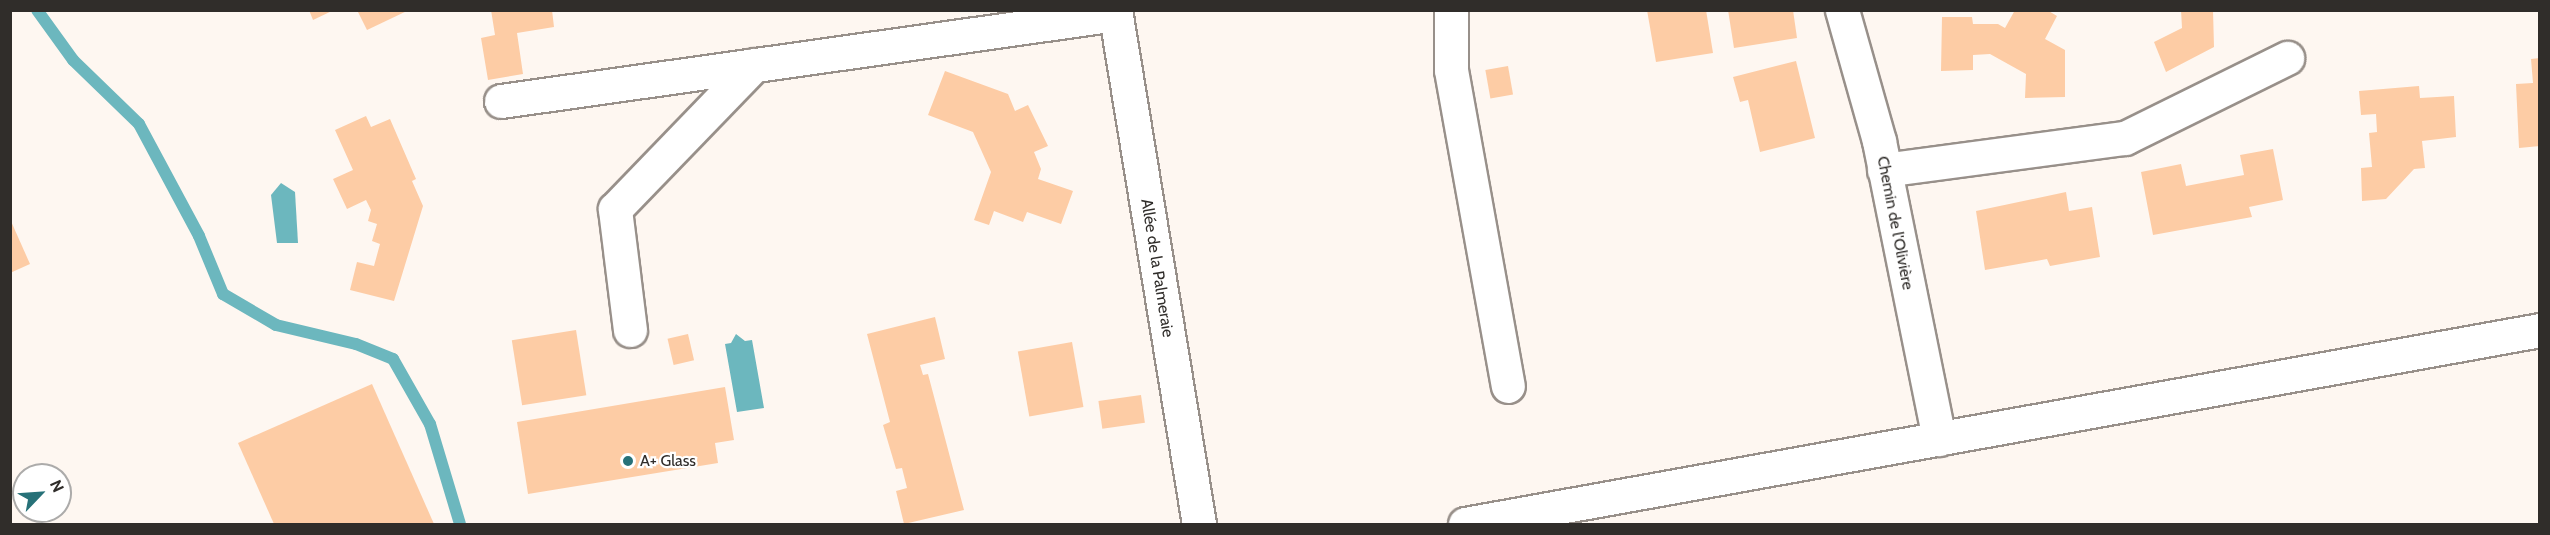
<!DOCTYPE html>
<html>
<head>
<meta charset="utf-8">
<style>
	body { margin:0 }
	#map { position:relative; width:2550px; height:535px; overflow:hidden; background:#fef7f1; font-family:Cabin,sans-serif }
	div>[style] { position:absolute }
	.water>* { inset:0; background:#6cb7be }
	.stream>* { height:12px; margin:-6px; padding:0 6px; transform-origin:6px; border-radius:6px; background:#6cb7be }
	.building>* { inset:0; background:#fdcca5; transform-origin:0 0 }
	.roads { filter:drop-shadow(2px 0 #98908a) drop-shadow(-2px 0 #98908a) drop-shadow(0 2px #98908a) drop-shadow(0 -2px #98908a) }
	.minor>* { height:33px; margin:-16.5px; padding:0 16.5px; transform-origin:16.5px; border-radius:16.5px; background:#fff }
	.major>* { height:33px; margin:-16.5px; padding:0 16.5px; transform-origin:16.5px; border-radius:16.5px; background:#fff }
	.dots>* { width:16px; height:16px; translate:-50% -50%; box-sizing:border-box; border:3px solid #fff; border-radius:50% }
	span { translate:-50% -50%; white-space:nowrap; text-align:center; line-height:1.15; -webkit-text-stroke:4.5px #fff; paint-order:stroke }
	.street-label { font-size:16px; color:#302d2a }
	.poi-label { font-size:16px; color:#302d2a }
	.left { translate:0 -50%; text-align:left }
	.frame { position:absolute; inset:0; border:12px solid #302d2a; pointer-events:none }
	.north { position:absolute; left:12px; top:463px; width:60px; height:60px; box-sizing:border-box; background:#fff; border:2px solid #acabaa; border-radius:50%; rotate:65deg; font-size:16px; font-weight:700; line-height:24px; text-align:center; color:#302d2a }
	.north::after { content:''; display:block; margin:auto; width:21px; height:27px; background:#277178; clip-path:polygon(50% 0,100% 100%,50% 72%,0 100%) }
</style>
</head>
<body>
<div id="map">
	<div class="water">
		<div style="clip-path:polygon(281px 183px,295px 192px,298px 243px,277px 243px,271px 195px)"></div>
		<div style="clip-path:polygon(736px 334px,745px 341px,752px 340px,764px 408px,737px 412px,725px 344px,731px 343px)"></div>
	</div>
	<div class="stream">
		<div style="left:37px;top:10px;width:62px;rotate:54.2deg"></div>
		<div style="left:73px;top:60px;width:92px;rotate:44.1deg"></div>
		<div style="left:139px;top:124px;width:127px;rotate:61.8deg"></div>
		<div style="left:199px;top:236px;width:63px;rotate:67.5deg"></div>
		<div style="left:223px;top:294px;width:61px;rotate:30.3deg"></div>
		<div style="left:276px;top:325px;width:82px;rotate:13.4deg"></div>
		<div style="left:356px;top:344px;width:40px;rotate:22deg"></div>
		<div style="left:393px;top:359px;width:75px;rotate:60.4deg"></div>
		<div style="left:430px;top:424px;width:104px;rotate:73.3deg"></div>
	</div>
	<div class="building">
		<div style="clip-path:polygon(309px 10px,334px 10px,313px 20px)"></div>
		<div style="clip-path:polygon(357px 10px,409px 10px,367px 30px)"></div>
		<div style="clip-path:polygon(491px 10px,552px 10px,554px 27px,517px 33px,523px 74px,488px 80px,481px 38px,495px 35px)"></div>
		<div style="clip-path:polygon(1647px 10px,1706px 10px,1713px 53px,1656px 62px)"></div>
		<div style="clip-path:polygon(1728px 10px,1793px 10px,1797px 38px,1734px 48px)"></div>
		<div style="clip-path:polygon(2015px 10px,2047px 10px,2057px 16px,2045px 39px,2065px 50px,2065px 97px,2025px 98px,2026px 74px,1990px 54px,1973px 55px,1973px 70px,1941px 71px,1942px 17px,1972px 17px,1973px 24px,1998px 24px,2005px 28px)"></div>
		<div style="clip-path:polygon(2181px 10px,2213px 10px,2214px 47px,2166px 72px,2154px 42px,2182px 28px)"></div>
		<div style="clip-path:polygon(2540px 58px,2540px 146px,2519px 148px,2516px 84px,2533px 83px,2531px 59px)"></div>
		<div style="clip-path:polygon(1796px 61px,1815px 138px,1760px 152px,1748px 100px,1740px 102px,1733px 77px)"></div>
		<div style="left:1508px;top:66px;width:29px;height:23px;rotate:80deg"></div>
		<div style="clip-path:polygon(945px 71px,1008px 94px,1015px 111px,1028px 105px,1048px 146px,1034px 152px,1041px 169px,1038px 179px,1073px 191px,1061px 224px,1027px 212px,1023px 222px,994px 211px,989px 225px,974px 220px,991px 172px,973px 132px,928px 115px)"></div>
		<div style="clip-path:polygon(2419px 86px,2420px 98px,2454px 96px,2456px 137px,2422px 141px,2425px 168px,2414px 169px,2386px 199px,2362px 201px,2361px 168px,2372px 167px,2369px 133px,2377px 132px,2376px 114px,2361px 115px,2359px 91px)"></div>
		<div style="clip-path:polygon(366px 116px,371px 127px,390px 119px,416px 179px,412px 181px,423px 206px,394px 301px,350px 290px,357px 262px,374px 266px,380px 244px,372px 241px,377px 224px,368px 221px,371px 210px,366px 200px,347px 209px,333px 179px,353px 170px,335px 130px)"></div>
		<div style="clip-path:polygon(2273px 149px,2283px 200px,2249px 207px,2252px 217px,2153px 235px,2141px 172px,2181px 164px,2186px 186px,2244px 175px,2240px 155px)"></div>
		<div style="clip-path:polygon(2066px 192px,2069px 211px,2092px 207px,2100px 257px,2050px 266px,2047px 259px,1985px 270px,1976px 211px)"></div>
		<div style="clip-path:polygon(10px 219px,30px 264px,10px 273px)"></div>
		<div style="clip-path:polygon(935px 317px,945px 359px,920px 365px,923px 375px,928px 374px,964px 510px,904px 524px,896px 491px,907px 488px,902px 468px,896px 469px,883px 425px,890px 422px,867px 334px)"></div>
		<div style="left:576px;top:330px;width:66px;height:65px;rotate:81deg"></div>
		<div style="left:688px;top:334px;width:27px;height:21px;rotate:77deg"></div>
		<div style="left:1072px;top:342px;width:66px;height:55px;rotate:80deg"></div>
		<div style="clip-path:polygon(372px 384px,434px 524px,274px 524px,238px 443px)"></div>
		<div style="clip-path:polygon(725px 387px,734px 440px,715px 443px,718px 463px,528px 494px,517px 422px)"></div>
		<div style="left:1141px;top:395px;width:28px;height:43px;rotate:82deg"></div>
	</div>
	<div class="roads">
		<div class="minor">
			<div style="left:1115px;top:10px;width:521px;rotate:80.72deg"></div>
			<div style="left:1451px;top:10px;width:60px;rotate:90deg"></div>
			<div style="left:1451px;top:70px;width:321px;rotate:79.8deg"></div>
			<div style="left:1842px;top:10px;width:136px;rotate:74.2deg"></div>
			<div style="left:1879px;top:141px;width:304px;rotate:78.6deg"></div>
			<div style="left:501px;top:101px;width:621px;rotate:-8.05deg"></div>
			<div style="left:1884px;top:170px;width:243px;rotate:-7.6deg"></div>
			<div style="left:2125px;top:138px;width:181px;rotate:-26.3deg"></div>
			<div style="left:630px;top:330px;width:122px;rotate:-97.1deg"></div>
			<div style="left:615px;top:209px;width:200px;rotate:-46deg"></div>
		</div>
		<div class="major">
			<div style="left:1465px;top:524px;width:1092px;rotate:-10.23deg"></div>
		</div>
	</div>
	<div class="dots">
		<div style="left:628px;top:461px;background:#277178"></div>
	</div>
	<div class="street-label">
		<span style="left:1895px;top:223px;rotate:79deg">Chemin de l'Olivière</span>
		<span style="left:1157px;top:268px;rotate:81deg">Allée de la Palmeraie</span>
	</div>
	<div class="poi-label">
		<span class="left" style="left:640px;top:461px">A+ Glass</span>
	</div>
	<div class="frame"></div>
	<div class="north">N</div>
</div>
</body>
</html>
